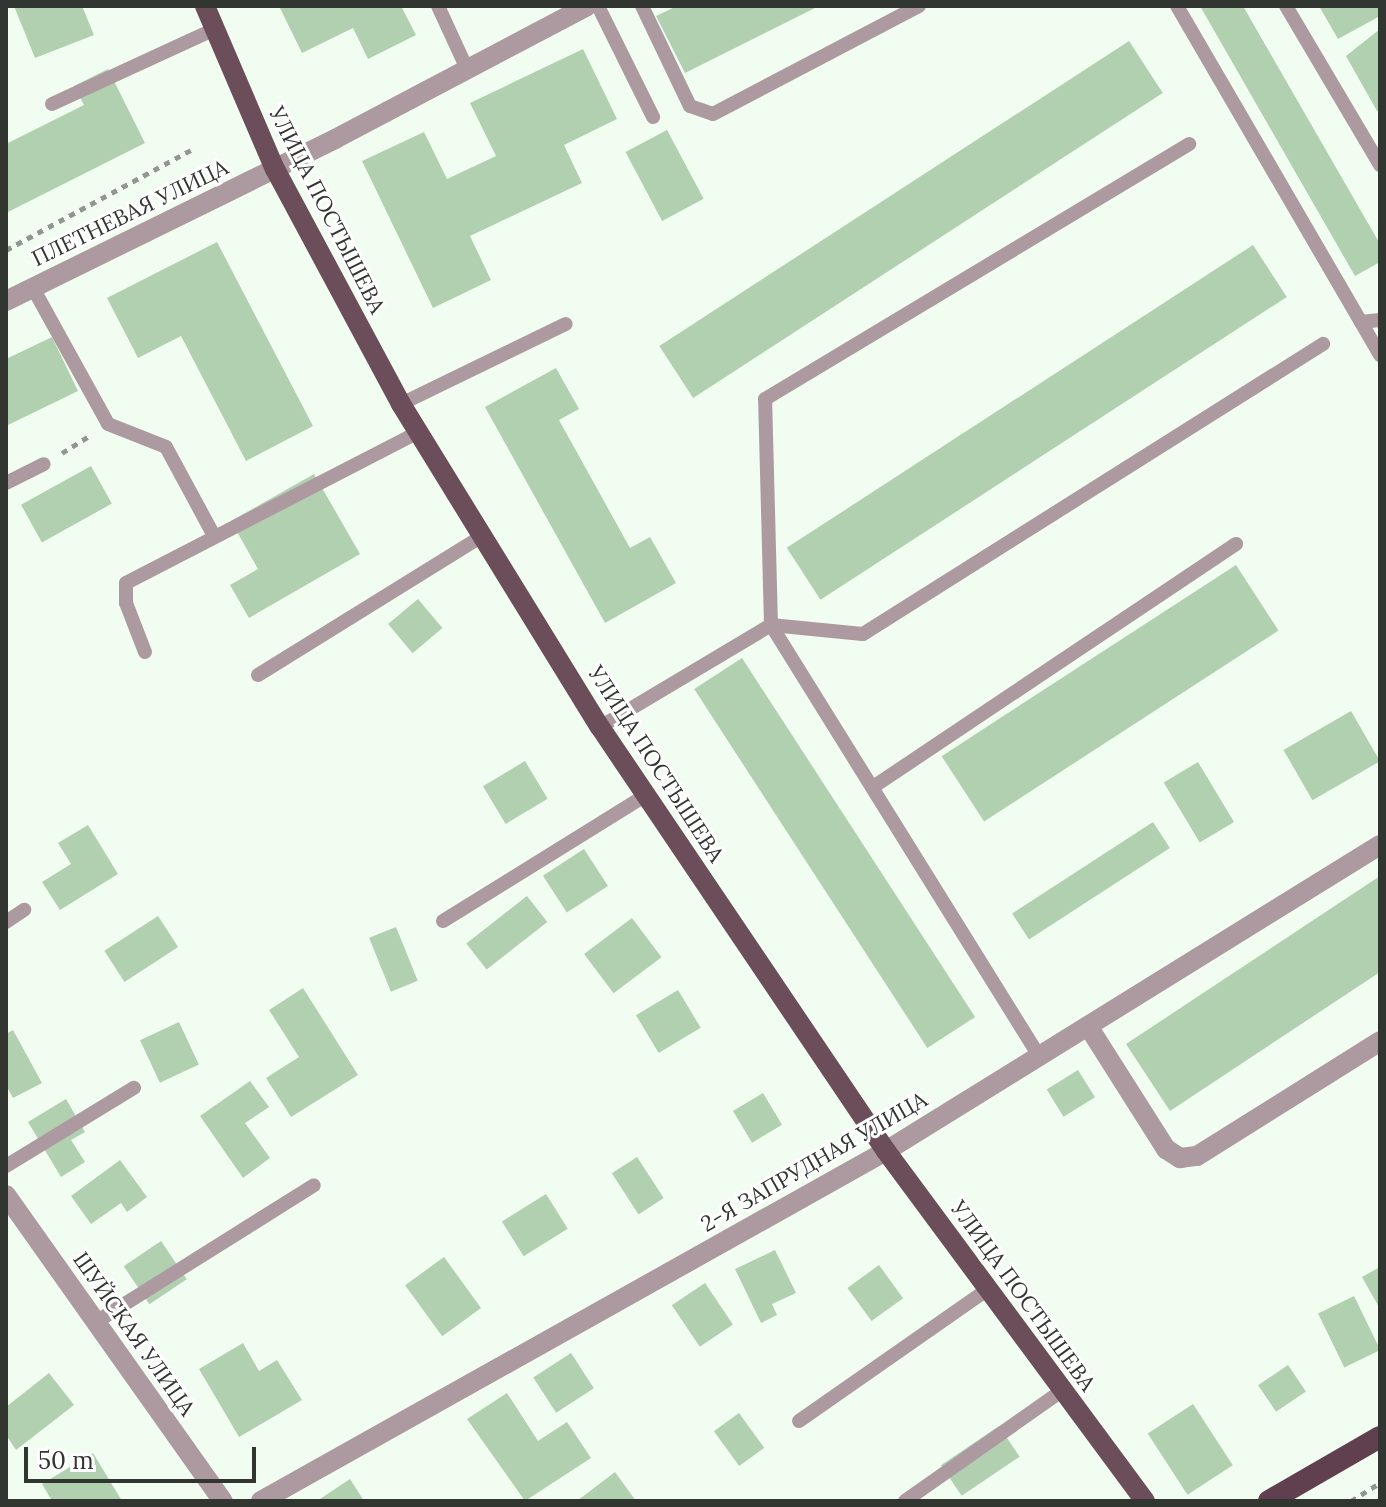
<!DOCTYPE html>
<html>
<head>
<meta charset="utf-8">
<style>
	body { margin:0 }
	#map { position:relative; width:1386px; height:1507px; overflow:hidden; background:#f2fdf1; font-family:Lora,serif }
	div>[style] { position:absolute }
	.building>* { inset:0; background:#b1d0b0; transform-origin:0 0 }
	.path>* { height:5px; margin-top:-2.5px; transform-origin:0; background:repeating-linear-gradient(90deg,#90978f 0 6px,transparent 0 12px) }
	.service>* { height:14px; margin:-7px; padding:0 7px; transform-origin:7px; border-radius:7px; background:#ad9aa1 }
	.minor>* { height:20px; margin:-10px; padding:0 10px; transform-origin:10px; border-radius:10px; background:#ad9aa1 }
	.primary>* { height:20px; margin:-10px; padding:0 10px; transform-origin:10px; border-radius:10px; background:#6c4d5a }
	.trunk>* { height:22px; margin:-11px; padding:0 11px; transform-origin:11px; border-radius:11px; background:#60404e }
	span { translate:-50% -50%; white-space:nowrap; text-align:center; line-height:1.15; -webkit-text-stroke:6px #fff; paint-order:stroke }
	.street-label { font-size:22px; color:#323631 }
	.frame { position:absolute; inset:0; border:8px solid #323631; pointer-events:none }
	.scale { position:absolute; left:24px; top:1447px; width:232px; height:36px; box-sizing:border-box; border:4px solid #323631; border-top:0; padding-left:10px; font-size:24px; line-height:28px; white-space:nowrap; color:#323631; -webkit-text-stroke:6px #fff; paint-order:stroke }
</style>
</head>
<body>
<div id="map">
	<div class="building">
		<div style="clip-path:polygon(14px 6px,82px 6px,94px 35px,35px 58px)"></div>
		<div style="clip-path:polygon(279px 6px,401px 6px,416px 35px,368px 59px,353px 28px,302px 53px)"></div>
		<div style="clip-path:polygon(677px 6px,819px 6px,685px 73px,656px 16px)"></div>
		<div style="clip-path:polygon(1200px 6px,1243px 6px,1380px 244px,1380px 262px,1355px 276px)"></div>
		<div style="clip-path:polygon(1319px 6px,1379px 6px,1380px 16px,1338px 39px)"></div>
		<div style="clip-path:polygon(1380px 29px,1380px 109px,1377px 111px,1346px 56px)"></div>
		<div style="left:1129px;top:41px;width:62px;height:560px;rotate:57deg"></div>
		<div style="clip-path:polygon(583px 49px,617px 119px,564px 145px,582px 183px,470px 236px,491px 280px,433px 308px,362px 161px,424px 132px,447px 179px,496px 156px,470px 103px)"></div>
		<div style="clip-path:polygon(108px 69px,145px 143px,6px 213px,6px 144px,84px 105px,74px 86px)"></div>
		<div style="left:667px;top:130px;width:78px;height:47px;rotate:62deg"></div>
		<div style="clip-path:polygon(217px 242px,313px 426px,246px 461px,181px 336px,138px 358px,107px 298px)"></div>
		<div style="left:1253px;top:245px;width:62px;height:556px;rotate:57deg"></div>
		<div style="clip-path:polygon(52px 337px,78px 391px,6px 426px,6px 359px)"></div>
		<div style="clip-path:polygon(556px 368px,579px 409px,559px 420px,630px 548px,650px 537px,676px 583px,605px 623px,485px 407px)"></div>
		<div style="left:91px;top:466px;width:43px;height:80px;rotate:61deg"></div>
		<div style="clip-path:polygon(314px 474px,360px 554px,249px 618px,230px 585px,258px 569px,231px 521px)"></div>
		<div style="left:1236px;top:565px;width:78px;height:351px;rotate:57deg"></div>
		<div style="left:418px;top:599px;width:38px;height:39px;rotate:50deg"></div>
		<div style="left:742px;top:658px;width:428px;height:57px;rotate:57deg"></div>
		<div style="left:1351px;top:711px;width:58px;height:78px;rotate:60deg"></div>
		<div style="left:525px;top:761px;width:44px;height:49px;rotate:59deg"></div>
		<div style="left:1198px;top:762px;width:70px;height:40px;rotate:59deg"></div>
		<div style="left:1153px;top:822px;width:31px;height:168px;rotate:57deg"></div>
		<div style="clip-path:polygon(88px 825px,118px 874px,60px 910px,42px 882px,71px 864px,58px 843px)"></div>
		<div style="left:584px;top:849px;width:44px;height:49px;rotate:57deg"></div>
		<div style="clip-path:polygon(1380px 876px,1380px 972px,1170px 1111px,1126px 1044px)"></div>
		<div style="left:527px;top:896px;width:33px;height:77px;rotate:52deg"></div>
		<div style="left:158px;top:916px;width:37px;height:64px;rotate:57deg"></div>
		<div style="left:632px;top:918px;width:49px;height:60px;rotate:53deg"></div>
		<div style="left:396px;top:927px;width:58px;height:29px;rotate:68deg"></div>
		<div style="clip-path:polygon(303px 988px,358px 1075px,291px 1117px,266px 1078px,299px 1057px,269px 1010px)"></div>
		<div style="left:678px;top:990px;width:44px;height:49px;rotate:59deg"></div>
		<div style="left:179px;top:1022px;width:47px;height:43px;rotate:65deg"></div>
		<div style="clip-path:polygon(13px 1030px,42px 1083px,13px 1098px,6px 1085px,6px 1034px)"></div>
		<div style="left:1078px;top:1070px;width:32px;height:37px;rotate:58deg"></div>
		<div style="clip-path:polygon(250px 1081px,269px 1107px,245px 1123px,270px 1158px,243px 1178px,200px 1116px)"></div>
		<div style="left:763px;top:1093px;width:37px;height:35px;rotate:59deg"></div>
		<div style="clip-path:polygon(66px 1099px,85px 1132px,71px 1140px,85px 1162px,61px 1177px,28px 1122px)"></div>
		<div style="left:637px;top:1157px;width:49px;height:30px;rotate:57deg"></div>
		<div style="clip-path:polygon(120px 1160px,147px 1197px,127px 1212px,121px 1203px,91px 1224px,71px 1196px)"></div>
		<div style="left:546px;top:1194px;width:41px;height:52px;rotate:58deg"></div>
		<div style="left:161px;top:1241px;width:46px;height:45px;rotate:56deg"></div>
		<div style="clip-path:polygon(775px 1250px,796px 1293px,772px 1304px,777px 1315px,761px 1323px,735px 1269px)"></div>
		<div style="left:444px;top:1257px;width:63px;height:48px;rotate:54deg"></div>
		<div style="left:879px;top:1265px;width:41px;height:39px;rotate:54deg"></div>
		<div style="clip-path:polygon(1380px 1267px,1380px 1309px,1362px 1277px)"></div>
		<div style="left:705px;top:1283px;width:50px;height:40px;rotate:56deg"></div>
		<div style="left:1354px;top:1296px;width:60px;height:40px;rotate:64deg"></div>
		<div style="clip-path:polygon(243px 1343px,259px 1371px,277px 1360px,302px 1400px,239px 1437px,199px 1369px)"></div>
		<div style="left:571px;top:1353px;width:42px;height:45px;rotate:57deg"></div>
		<div style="left:1288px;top:1365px;width:32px;height:36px;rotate:56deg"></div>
		<div style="clip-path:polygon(49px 1373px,74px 1405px,16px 1450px,6px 1435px,6px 1407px)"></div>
		<div style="clip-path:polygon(507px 1393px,538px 1441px,567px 1422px,591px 1458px,525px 1501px,467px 1419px)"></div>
		<div style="left:1193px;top:1404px;width:73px;height:54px;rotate:57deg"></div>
		<div style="left:739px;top:1413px;width:43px;height:31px;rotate:54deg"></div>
		<div style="left:999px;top:1426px;width:37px;height:70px;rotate:56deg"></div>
		<div style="clip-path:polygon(93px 1453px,122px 1501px,52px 1501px,42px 1484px)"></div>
		<div style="clip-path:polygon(615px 1472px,636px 1501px,577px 1501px)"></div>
		<div style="clip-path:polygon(350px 1479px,364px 1501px,317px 1501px)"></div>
	</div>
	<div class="path">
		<div style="left:6px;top:250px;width:210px;rotate:-28.4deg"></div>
		<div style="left:62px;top:453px;width:34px;rotate:-32deg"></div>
		<div style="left:1351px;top:1501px;width:34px;rotate:-32deg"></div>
	</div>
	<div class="service">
		<div style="left:438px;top:6px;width:69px;rotate:65.3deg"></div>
		<div style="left:598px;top:6px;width:124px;rotate:63.6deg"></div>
		<div style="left:642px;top:6px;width:111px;rotate:64.4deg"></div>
		<div style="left:690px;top:106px;width:24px;rotate:19deg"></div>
		<div style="left:713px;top:114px;width:233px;rotate:-27.7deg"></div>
		<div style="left:1177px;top:6px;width:404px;rotate:59.8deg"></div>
		<div style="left:1286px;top:6px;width:185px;rotate:59.4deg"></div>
		<div style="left:52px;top:104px;width:179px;rotate:-24.7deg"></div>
		<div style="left:33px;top:288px;width:155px;rotate:61.1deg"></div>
		<div style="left:108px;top:424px;width:62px;rotate:21.6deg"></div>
		<div style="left:166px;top:447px;width:99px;rotate:61.6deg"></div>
		<div style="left:1361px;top:322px;width:19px;rotate:-6deg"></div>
		<div style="left:401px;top:404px;width:183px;rotate:-25.9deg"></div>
		<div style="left:6px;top:483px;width:42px;rotate:-26.6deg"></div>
		<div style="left:145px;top:652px;width:53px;rotate:-111.2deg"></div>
		<div style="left:126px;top:603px;width:20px;rotate:-90deg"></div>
		<div style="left:126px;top:583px;width:329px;rotate:-27.3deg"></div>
		<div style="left:258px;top:675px;width:264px;rotate:-31.8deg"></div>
		<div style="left:600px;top:727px;width:199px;rotate:-30.8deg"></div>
		<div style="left:771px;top:625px;width:92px;rotate:5.6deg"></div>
		<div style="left:863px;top:634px;width:544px;rotate:-32.23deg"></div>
		<div style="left:873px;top:787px;width:437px;rotate:-33.8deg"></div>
		<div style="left:443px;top:921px;width:239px;rotate:-31.8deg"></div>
		<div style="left:6px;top:922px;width:22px;rotate:-34deg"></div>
		<div style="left:1039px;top:1056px;width:508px;rotate:-121.87deg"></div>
		<div style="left:771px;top:625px;width:226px;rotate:-91.5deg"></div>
		<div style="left:765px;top:399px;width:495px;rotate:-31deg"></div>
		<div style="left:6px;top:1166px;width:150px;rotate:-31.4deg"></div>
		<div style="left:96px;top:1322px;width:257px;rotate:-32.1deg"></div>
		<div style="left:799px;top:1421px;width:231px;rotate:-34.9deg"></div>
		<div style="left:905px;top:1501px;width:193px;rotate:-35.1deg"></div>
	</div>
	<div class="minor">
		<div style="left:6px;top:301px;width:367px;rotate:-26.2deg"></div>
		<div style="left:335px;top:139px;width:285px;rotate:-27.8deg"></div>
		<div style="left:1088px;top:1026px;width:146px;rotate:57.6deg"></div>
		<div style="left:1166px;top:1149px;width:17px;rotate:33deg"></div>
		<div style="left:1180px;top:1158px;width:17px;rotate:-7deg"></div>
		<div style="left:1197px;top:1156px;width:216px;rotate:-32.1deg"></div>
		<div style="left:6px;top:1195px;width:375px;rotate:54.7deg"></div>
		<div style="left:261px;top:1501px;width:716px;rotate:-29.25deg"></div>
		<div style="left:886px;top:1151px;width:581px;rotate:-31.78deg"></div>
	</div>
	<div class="primary">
		<div style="left:205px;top:6px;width:177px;rotate:66.8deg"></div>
		<div style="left:275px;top:169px;width:267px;rotate:61.8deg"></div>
		<div style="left:401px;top:404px;width:379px;rotate:58.4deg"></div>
		<div style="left:600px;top:727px;width:511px;rotate:56deg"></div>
		<div style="left:886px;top:1151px;width:435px;rotate:53.5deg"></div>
	</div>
	<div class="trunk">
		<div style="left:1269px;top:1501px;width:128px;rotate:-30deg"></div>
	</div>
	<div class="street-label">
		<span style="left:327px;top:210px;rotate:63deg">УЛИЦА ПОСТЫШЕВА</span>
		<span style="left:130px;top:213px;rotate:-26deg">ПЛЕТНЕВАЯ УЛИЦА</span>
		<span style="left:656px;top:764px;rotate:57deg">УЛИЦА ПОСТЫШЕВА</span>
		<span style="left:814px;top:1162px;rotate:-30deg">2-Я ЗАПРУДНАЯ УЛИЦА</span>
		<span style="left:1023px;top:1296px;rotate:54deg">УЛИЦА ПОСТЫШЕВА</span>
		<span style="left:134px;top:1334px;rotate:55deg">ШУЙСКАЯ УЛИЦА</span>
	</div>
	<div class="frame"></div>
	<div class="scale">50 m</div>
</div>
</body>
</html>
